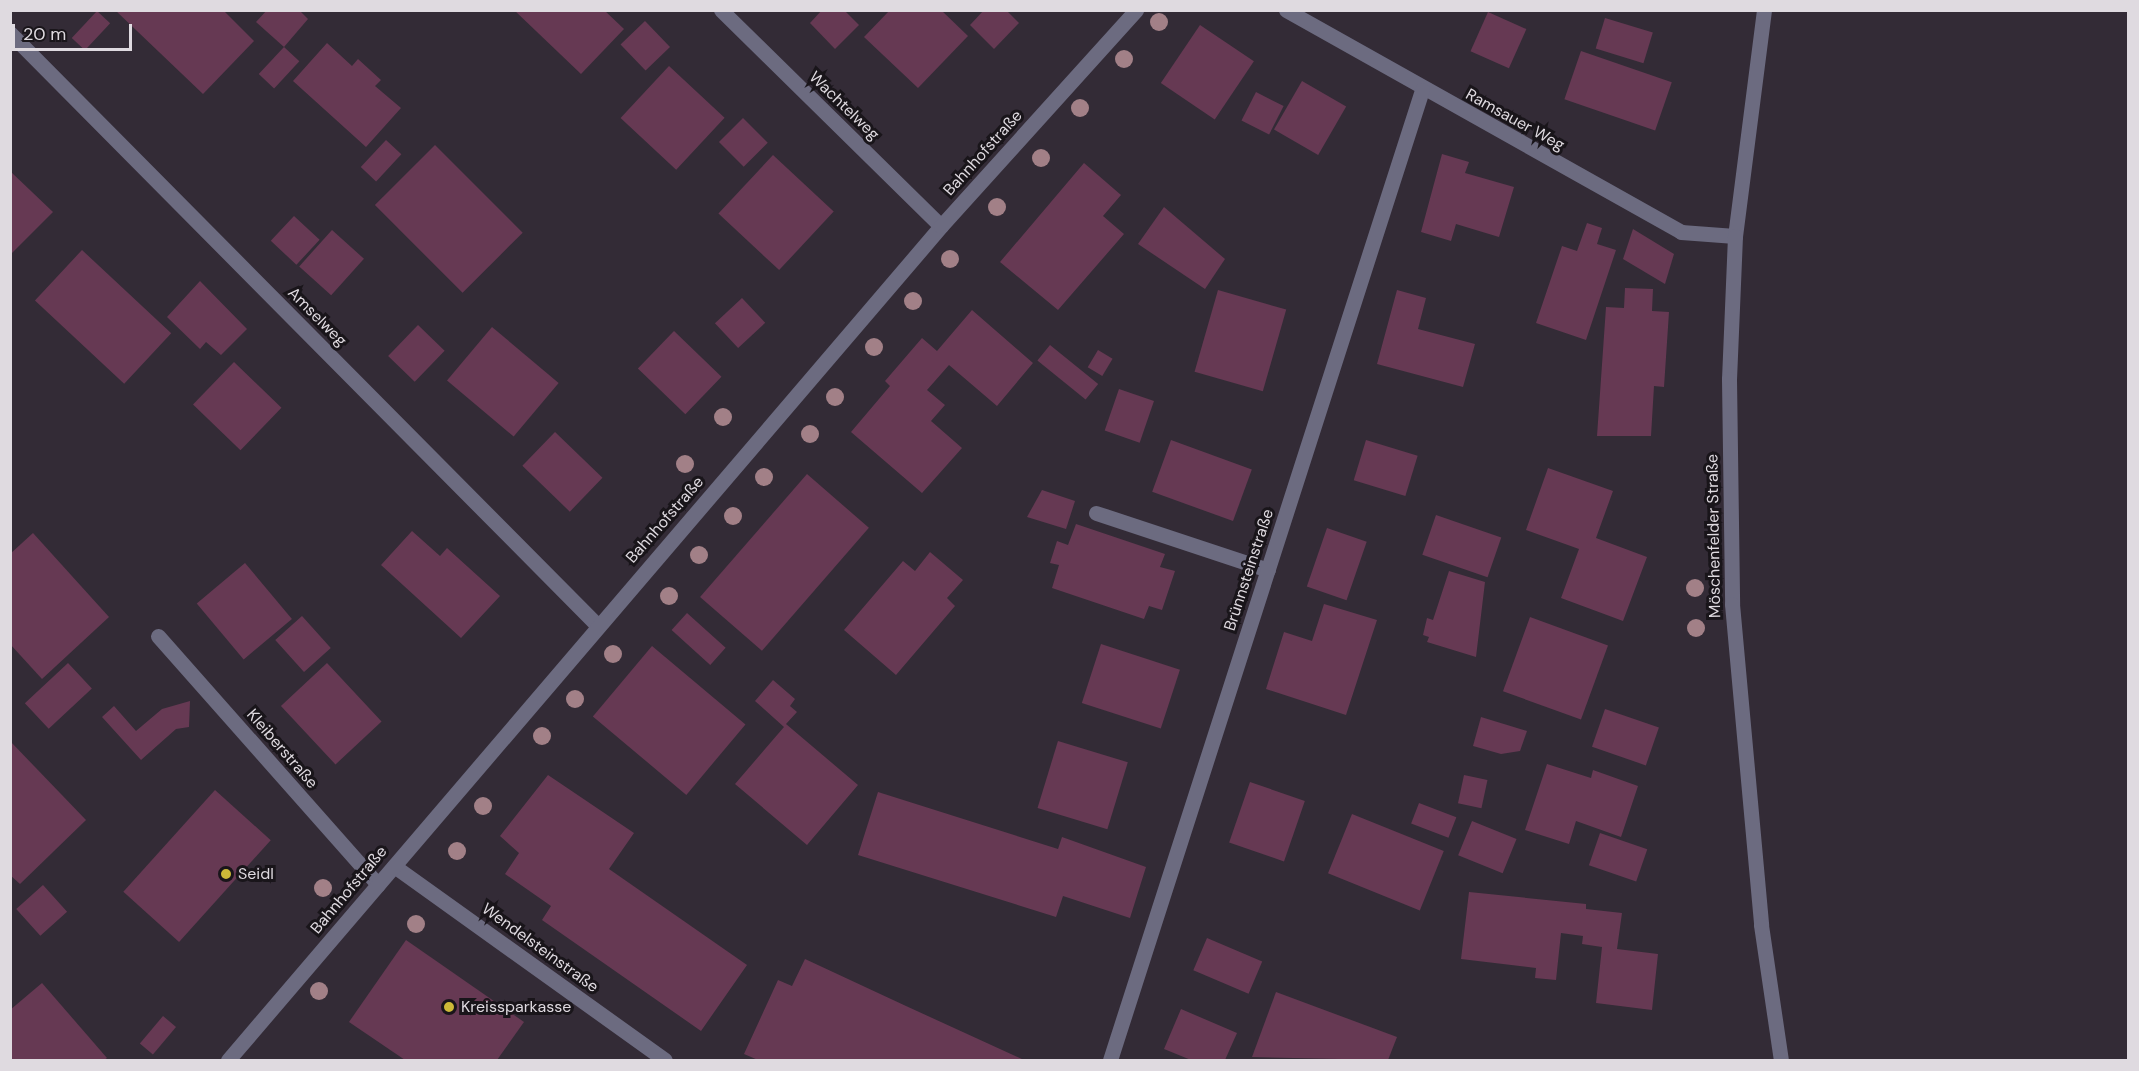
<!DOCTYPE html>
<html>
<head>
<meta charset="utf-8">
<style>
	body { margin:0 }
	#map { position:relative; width:2139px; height:1071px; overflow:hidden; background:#332b36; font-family:"DM Sans",sans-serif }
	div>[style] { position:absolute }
	.building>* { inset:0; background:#663953; transform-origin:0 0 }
	.minor>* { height:15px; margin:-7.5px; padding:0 7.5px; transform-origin:7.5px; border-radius:7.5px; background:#6c6b80 }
	.trees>* { width:18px; height:18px; margin:-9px; border-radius:50%; background:#a28087 }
	.dots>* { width:16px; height:16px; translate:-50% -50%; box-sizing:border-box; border:3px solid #19151a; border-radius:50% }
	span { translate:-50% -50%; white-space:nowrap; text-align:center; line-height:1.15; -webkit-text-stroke:6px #19151a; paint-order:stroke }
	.street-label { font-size:16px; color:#dfdae0 }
	.poi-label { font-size:16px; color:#dfdae0 }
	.left { translate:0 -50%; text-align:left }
	.frame { position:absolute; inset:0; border:12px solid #dfdae0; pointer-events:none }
	.scale { position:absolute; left:12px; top:24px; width:120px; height:27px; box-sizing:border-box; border:3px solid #dfdae0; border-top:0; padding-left:8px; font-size:18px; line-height:21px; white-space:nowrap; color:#dfdae0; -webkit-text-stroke:4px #19151a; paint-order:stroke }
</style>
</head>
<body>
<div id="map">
	<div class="building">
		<div style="clip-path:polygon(115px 10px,223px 10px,254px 41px,203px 94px)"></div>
		<div style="clip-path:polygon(267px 10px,299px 10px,308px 19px,284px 47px,256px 22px)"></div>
		<div style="clip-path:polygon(514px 10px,604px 10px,624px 29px,581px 74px)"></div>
		<div style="clip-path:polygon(822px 10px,844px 10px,859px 25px,835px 49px,810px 23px)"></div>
		<div style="clip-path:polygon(890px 10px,941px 10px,968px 36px,918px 88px,864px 37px)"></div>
		<div style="clip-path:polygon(984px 10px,1006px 10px,1019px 23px,994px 49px,970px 25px)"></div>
		<div style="left:97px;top:11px;width:18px;height:37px;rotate:43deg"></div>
		<div style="left:1488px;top:12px;width:42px;height:43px;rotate:24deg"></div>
		<div style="left:1605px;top:18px;width:50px;height:32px;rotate:17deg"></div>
		<div style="left:645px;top:21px;width:36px;height:34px;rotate:46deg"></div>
		<div style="left:1200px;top:25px;width:65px;height:70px;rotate:34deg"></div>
		<div style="clip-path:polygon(327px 43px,352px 66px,358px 59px,381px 80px,375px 86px,401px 108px,366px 147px,293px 81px)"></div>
		<div style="left:284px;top:47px;width:21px;height:37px;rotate:43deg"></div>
		<div style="left:1581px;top:51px;width:96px;height:51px;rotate:19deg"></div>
		<div style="left:669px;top:66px;width:76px;height:71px;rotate:43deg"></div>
		<div style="left:1302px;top:81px;width:51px;height:56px;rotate:30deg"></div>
		<div style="left:1256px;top:92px;width:31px;height:32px;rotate:27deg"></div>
		<div style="left:743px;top:118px;width:35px;height:34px;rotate:45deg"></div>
		<div style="left:386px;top:140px;width:21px;height:37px;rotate:43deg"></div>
		<div style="left:435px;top:145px;width:124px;height:85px;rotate:45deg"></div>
		<div style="clip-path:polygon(1442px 154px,1469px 162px,1465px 173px,1514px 187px,1499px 237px,1456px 224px,1451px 241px,1421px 232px)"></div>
		<div style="left:773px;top:155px;width:83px;height:80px;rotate:43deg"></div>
		<div style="clip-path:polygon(1084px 163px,1121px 195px,1103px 216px,1124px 234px,1058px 310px,1000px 262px)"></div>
		<div style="clip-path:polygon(10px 171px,53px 212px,10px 255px)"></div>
		<div style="clip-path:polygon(1164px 207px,1225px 259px,1205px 289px,1138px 244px)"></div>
		<div style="left:294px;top:216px;width:35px;height:34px;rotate:43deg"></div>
		<div style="clip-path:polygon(1587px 223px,1602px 228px,1597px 244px,1616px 250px,1586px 340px,1536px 323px,1562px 246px,1577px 251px)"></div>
		<div style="clip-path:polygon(1633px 229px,1674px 254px,1665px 284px,1623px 259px)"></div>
		<div style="left:332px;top:230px;width:43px;height:49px;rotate:42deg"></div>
		<div style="left:82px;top:250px;width:122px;height:69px;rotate:43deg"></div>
		<div style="clip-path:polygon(200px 281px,247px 329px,221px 355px,206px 342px,200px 349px,167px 317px)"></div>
		<div style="clip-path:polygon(1625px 288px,1653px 289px,1652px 311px,1669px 312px,1664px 387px,1654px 386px,1651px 436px,1597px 436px,1606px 307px,1624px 308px)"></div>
		<div style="left:1218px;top:290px;width:71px;height:85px;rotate:16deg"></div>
		<div style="clip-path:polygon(1397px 290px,1426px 298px,1418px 329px,1475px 344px,1463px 387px,1377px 364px)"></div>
		<div style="left:742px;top:298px;width:34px;height:37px;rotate:47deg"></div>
		<div style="clip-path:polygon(972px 310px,1033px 363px,997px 406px,949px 365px,927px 390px,945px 405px,931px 421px,962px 448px,922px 493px,851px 432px,890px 386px,885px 381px,922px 338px,937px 351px)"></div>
		<div style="left:418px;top:325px;width:37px;height:43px;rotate:44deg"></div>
		<div style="left:492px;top:327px;width:87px;height:70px;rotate:40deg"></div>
		<div style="left:674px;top:331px;width:66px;height:52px;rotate:44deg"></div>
		<div style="left:1050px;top:345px;width:62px;height:20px;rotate:39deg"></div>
		<div style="left:1098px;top:350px;width:17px;height:20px;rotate:31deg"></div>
		<div style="left:234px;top:362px;width:66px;height:59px;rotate:44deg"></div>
		<div style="left:1119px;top:389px;width:37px;height:44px;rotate:19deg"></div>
		<div style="left:555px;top:432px;width:66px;height:47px;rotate:44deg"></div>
		<div style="left:1171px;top:440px;width:86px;height:55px;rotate:20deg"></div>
		<div style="left:1366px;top:440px;width:54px;height:42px;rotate:17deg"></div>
		<div style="clip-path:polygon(1548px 468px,1613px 491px,1596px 538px,1647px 557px,1623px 621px,1561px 598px,1579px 549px,1526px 530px)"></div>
		<div style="left:807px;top:474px;width:82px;height:163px;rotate:41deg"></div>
		<div style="clip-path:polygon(1042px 490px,1075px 501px,1066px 529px,1027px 517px)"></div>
		<div style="left:1436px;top:515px;width:69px;height:42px;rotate:19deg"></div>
		<div style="clip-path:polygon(1076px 524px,1165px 554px,1160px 567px,1175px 571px,1162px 610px,1149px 606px,1144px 619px,1052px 588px,1059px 565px,1050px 563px,1057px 541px,1068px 545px)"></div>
		<div style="left:1327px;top:528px;width:42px;height:62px;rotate:19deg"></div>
		<div style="clip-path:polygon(412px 531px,440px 556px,447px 548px,500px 596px,461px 638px,381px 565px)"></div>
		<div style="clip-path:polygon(33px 533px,109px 617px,42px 679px,10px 644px,10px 554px)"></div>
		<div style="clip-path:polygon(930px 552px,963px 580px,947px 598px,955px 606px,896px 675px,844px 630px,903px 561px,915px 571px)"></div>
		<div style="left:245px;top:563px;width:73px;height:63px;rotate:50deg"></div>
		<div style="clip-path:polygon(1449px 571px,1485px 582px,1476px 657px,1427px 642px,1429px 637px,1423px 635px,1427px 618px,1433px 620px)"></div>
		<div style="clip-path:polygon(1324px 604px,1377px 620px,1346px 715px,1266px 689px,1284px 632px,1312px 641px)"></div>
		<div style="left:687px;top:613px;width:52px;height:23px;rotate:42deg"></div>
		<div style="left:302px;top:616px;width:43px;height:36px;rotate:48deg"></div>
		<div style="left:1530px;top:617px;width:83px;height:79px;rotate:20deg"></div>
		<div style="left:1101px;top:644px;width:83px;height:62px;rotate:18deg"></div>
		<div style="left:652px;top:646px;width:122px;height:92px;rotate:40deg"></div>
		<div style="left:68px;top:663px;width:35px;height:59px;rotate:47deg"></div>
		<div style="left:327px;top:663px;width:80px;height:63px;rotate:47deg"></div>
		<div style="clip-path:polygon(773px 680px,795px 699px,790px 706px,797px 712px,786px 724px,858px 785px,807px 845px,735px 784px,784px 727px,755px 701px)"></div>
		<div style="clip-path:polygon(190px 701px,189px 727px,176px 729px,141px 760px,102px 717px,114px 706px,136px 731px,162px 709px)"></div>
		<div style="left:1605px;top:709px;width:57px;height:40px;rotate:19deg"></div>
		<div style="clip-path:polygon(1481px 717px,1527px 731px,1520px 751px,1501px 754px,1473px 746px)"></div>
		<div style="clip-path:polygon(10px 741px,86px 820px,20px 884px,10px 875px)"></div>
		<div style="left:1058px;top:741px;width:73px;height:70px;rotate:17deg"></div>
		<div style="clip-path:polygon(1547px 764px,1591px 778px,1593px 770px,1638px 786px,1621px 837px,1576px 821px,1569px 844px,1525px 830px)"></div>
		<div style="clip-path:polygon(548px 775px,634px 833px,609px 869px,747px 965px,701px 1031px,542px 920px,551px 906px,505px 874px,519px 853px,500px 836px)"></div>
		<div style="left:1464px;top:775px;width:24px;height:29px;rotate:12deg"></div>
		<div style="left:1250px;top:782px;width:58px;height:64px;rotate:19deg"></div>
		<div style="left:215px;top:790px;width:75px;height:137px;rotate:42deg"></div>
		<div style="clip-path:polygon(878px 792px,1058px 849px,1062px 837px,1146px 867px,1130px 918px,1063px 896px,1056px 917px,858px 855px)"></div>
		<div style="left:1419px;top:803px;width:40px;height:22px;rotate:21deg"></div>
		<div style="left:1352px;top:814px;width:99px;height:64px;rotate:22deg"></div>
		<div style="left:1472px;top:821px;width:48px;height:37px;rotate:22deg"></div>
		<div style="left:1600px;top:833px;width:50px;height:34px;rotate:19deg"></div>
		<div style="left:43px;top:885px;width:36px;height:36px;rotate:48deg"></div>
		<div style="clip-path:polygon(1469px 892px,1586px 904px,1586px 909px,1622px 913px,1617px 949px,1658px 954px,1652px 1010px,1596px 1003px,1602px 947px,1582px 944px,1583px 936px,1561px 933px,1556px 980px,1535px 978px,1536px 968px,1461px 959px)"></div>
		<div style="left:1207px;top:938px;width:60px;height:35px;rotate:23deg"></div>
		<div style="clip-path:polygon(406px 940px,524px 1022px,497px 1060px,405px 1060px,349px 1022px)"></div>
		<div style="clip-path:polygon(805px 959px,906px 1006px,1024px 1060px,758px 1060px,744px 1054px,778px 980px,792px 986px)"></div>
		<div style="clip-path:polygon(42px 983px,107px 1058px,104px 1060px,10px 1060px,10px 1010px)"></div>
		<div style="clip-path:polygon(1276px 992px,1397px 1037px,1388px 1060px,1252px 1057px)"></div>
		<div style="clip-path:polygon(1181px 1009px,1237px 1033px,1225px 1060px,1191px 1060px,1164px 1049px)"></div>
		<div style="left:163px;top:1016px;width:17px;height:36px;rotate:40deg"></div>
	</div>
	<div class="minor">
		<div style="left:721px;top:10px;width:308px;rotate:44.5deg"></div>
		<div style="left:1286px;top:10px;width:453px;rotate:29.3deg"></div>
		<div style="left:1681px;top:232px;width:54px;rotate:4.2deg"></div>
		<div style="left:1764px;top:10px;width:228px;rotate:97.3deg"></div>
		<div style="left:1735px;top:236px;width:143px;rotate:92.4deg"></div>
		<div style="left:1729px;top:379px;width:225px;rotate:89.2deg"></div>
		<div style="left:1732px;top:604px;width:322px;rotate:84.8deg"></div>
		<div style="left:1761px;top:925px;width:136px;rotate:81.6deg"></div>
		<div style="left:10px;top:33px;width:835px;rotate:45.24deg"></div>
		<div style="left:1096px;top:513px;width:181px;rotate:18.3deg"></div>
		<div style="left:158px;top:636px;width:332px;rotate:48.5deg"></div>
		<div style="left:394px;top:866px;width:333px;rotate:35.6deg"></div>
		<div style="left:228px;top:1060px;width:1097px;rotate:-49.47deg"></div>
		<div style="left:941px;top:226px;width:291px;rotate:-47.9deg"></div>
		<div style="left:1110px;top:1060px;width:1019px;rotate:-72.17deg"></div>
	</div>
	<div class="trees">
		<div style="left:1159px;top:22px"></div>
		<div style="left:1124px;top:59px"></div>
		<div style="left:1080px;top:108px"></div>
		<div style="left:1041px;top:158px"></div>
		<div style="left:997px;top:207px"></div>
		<div style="left:950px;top:259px"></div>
		<div style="left:913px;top:301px"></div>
		<div style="left:874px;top:347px"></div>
		<div style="left:835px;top:397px"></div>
		<div style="left:723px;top:417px"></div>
		<div style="left:810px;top:434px"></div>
		<div style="left:685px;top:464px"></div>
		<div style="left:764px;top:477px"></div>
		<div style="left:733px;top:516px"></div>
		<div style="left:699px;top:555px"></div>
		<div style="left:1695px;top:588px"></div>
		<div style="left:669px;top:596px"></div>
		<div style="left:1696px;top:628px"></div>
		<div style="left:613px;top:654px"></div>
		<div style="left:575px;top:699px"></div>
		<div style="left:542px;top:736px"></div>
		<div style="left:483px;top:806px"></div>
		<div style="left:457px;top:851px"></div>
		<div style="left:323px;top:888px"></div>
		<div style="left:416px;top:924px"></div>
		<div style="left:319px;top:991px"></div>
	</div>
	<div class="dots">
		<div style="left:226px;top:874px;background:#cdb938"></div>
		<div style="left:449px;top:1007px;background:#cdb938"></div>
	</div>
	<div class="street-label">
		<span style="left:844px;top:106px;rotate:44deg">Wachtelweg</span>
		<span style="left:1515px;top:120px;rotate:29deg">Ramsauer Weg</span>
		<span style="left:983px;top:153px;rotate:-48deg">Bahnhofstraße</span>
		<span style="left:317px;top:317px;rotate:45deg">Amselweg</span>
		<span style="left:665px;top:520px;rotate:-49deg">Bahnhofstraße</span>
		<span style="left:1714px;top:536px;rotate:-91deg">Möschenfelder Straße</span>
		<span style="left:1249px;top:570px;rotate:-72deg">Brünnsteinstraße</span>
		<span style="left:282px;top:749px;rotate:49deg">Kleiberstraße</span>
		<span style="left:349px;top:890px;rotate:-50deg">Bahnhofstraße</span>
		<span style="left:540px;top:948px;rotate:36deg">Wendelsteinstraße</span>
	</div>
	<div class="poi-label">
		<span class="left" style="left:238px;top:874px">Seidl</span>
		<span class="left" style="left:461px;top:1007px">Kreissparkasse</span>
	</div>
	<div class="frame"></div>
	<div class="scale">20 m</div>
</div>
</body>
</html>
